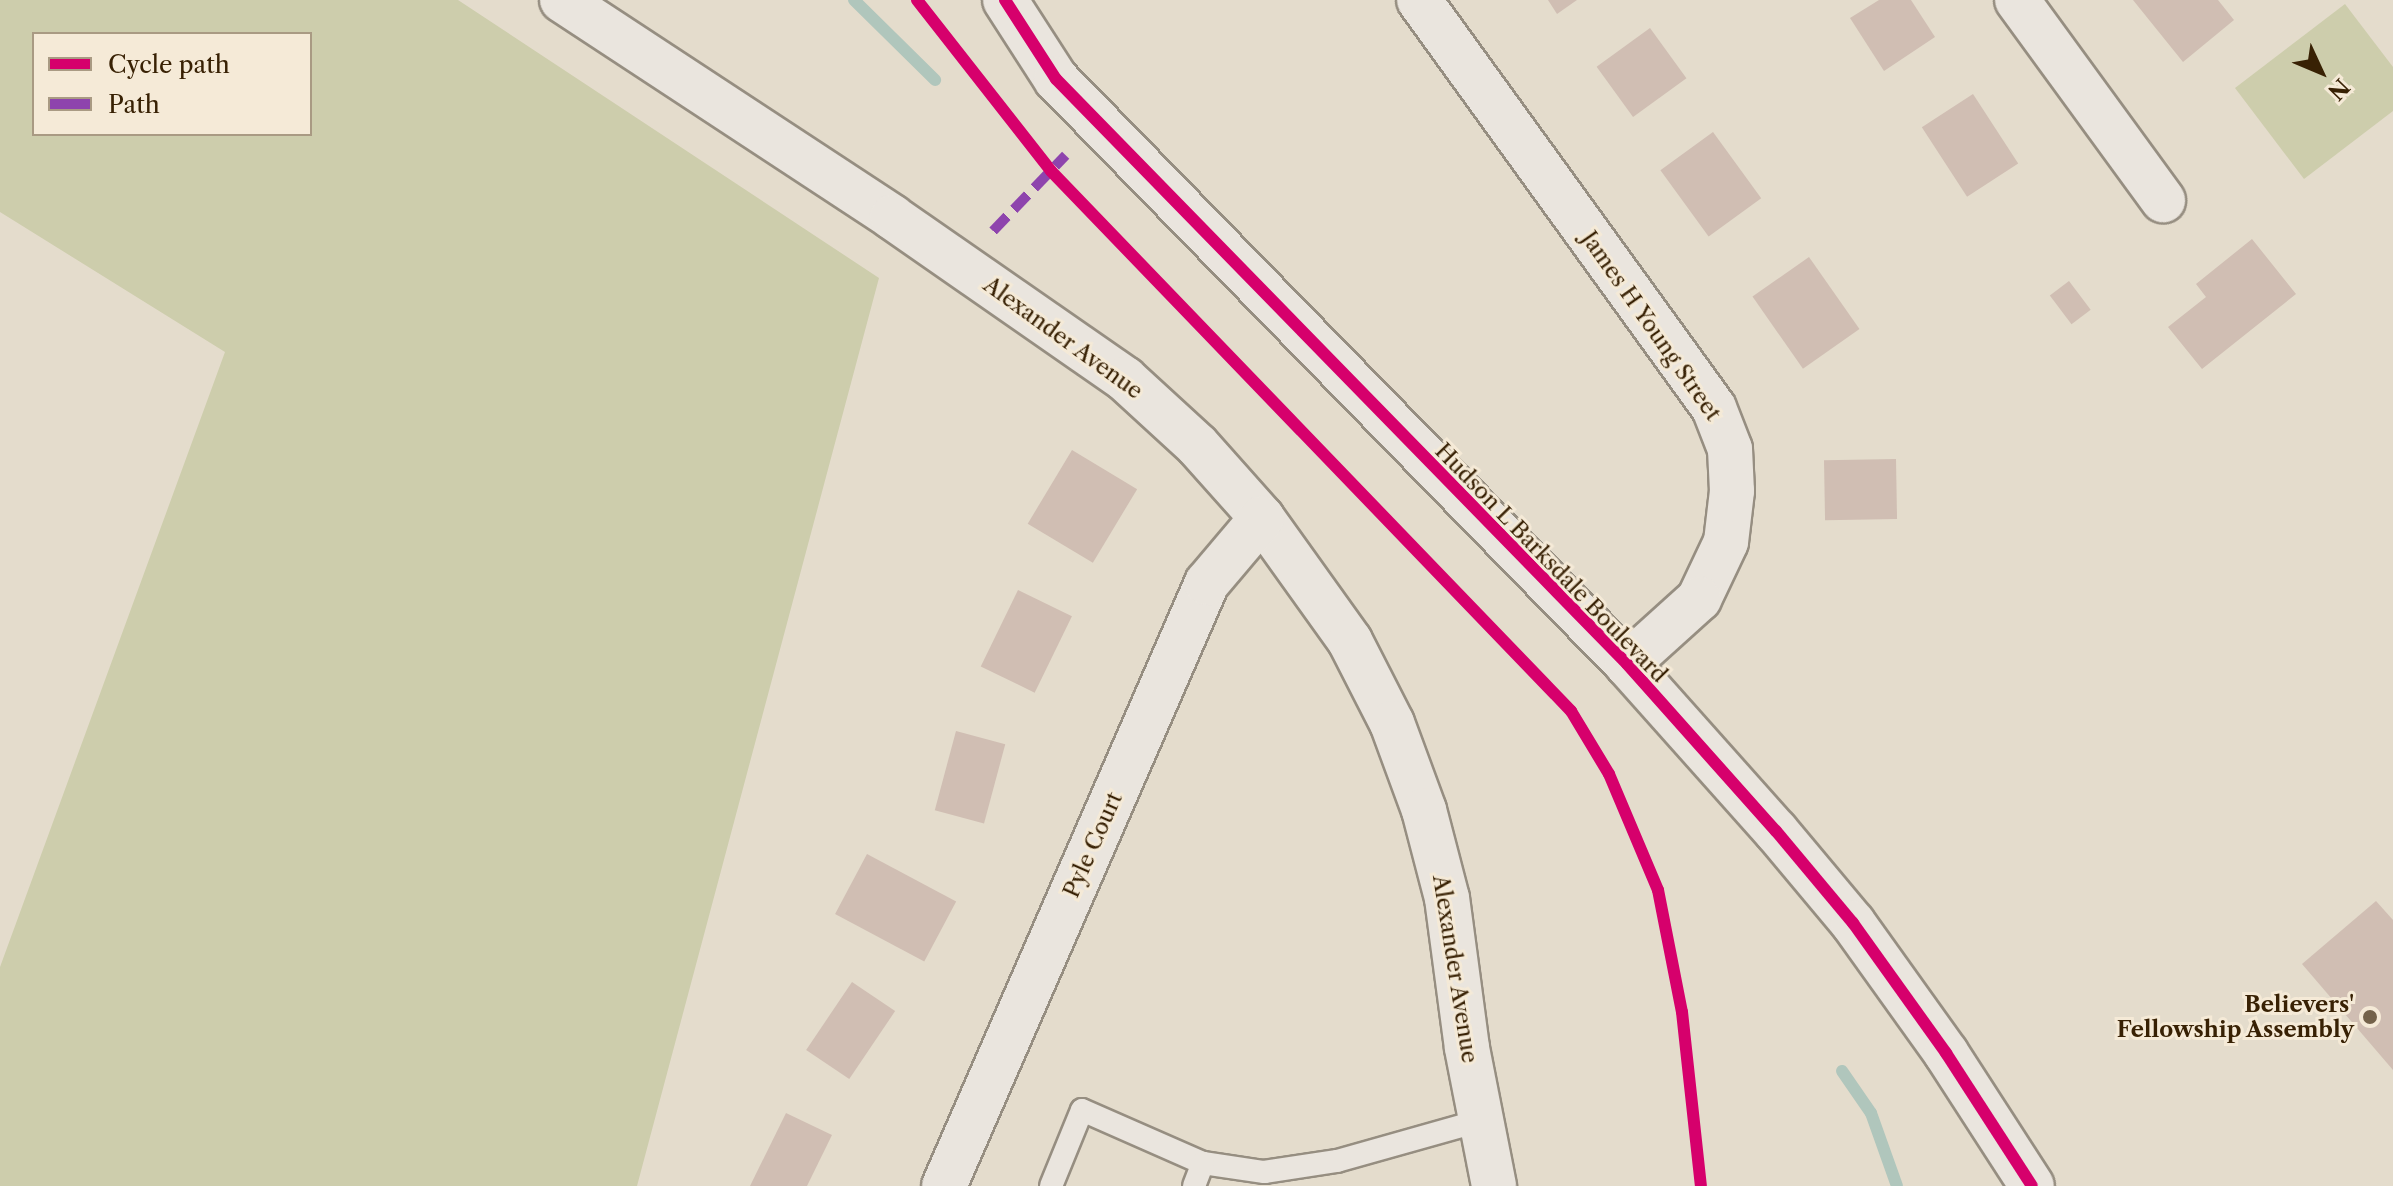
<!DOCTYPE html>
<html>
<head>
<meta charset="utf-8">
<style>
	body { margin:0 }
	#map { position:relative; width:2393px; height:1186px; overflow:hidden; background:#e4dccc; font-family:"Libre Caslon Text",serif }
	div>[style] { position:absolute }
	.green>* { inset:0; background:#cdcdac }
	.stream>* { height:12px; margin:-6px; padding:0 6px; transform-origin:6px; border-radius:6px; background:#b0c6bc }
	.building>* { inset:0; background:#d0beb3; transform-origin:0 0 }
	.roads { filter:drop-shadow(2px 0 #968e81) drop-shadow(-2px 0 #968e81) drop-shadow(0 2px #968e81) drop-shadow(0 -2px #968e81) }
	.service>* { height:22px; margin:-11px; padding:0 11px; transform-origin:11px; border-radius:11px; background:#eae5de }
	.minor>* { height:44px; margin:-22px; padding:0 22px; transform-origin:22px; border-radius:22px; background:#eae5de }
	.tertiary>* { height:44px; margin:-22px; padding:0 22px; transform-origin:22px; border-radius:22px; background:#eae5de }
	.quiet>* { height:10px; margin-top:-5px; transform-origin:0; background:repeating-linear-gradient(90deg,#8e44ad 0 20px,transparent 0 30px) }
	.cycleway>* { height:12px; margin:-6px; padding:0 6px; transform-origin:6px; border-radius:6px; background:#d6006c }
	.dots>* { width:22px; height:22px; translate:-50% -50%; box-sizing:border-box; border:4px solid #f5ead7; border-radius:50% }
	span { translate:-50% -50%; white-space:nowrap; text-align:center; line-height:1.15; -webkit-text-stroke:6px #f5ead7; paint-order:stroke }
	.street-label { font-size:22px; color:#382104 }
	.poi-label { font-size:22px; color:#382104; font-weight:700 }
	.right { translate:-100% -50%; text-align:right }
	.legend { position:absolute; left:32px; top:32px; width:280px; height:104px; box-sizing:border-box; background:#f5ead7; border:2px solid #a99a83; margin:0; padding:10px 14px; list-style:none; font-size:24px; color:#382104 }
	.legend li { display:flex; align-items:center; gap:16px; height:40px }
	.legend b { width:40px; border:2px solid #a99a83 }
	.north { position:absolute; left:2281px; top:32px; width:80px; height:80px; -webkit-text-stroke:6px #f5ead7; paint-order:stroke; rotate:134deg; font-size:22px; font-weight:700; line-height:32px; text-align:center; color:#382104 }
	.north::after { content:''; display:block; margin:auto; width:28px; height:36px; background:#382104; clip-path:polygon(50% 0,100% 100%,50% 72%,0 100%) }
</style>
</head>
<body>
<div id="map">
	<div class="green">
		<div style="clip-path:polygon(evenodd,0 0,458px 0,879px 278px,637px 1186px,0 1186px,0 967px,225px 352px,0 212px,0 0,310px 34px,310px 134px,34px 134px,34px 34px,310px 34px)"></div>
		<div style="clip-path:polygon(2345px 4px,2393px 67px,2393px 111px,2304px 179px,2235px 88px)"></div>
	</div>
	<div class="stream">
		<div style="left:854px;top:0;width:114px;rotate:44.6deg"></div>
		<div style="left:1842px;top:1071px;width:51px;rotate:55.4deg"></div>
		<div style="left:1871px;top:1113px;width:77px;rotate:70.4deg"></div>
	</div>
	<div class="building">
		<div style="clip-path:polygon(1548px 0,1577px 0,1557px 14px)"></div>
		<div style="clip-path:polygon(1879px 0,1911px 0,1935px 37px,1884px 71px,1850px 18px)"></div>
		<div style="clip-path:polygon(2133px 0,2218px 0,2234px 20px,2183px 62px)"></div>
		<div style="left:1650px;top:28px;width:62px;height:66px;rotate:54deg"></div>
		<div style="left:1973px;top:94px;width:83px;height:61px;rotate:57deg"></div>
		<div style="left:1713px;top:132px;width:82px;height:65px;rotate:54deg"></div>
		<div style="clip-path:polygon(2252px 239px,2296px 294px,2202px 369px,2168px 327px,2206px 297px,2196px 284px)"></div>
		<div style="left:1809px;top:257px;width:88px;height:69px;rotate:55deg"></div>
		<div style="left:2069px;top:281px;width:36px;height:24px;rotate:53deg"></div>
		<div style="left:1072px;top:450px;width:76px;height:86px;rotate:31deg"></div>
		<div style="left:1896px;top:459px;width:60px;height:72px;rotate:89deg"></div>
		<div style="left:1018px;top:590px;width:60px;height:85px;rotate:26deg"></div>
		<div style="left:956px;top:731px;width:51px;height:82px;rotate:15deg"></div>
		<div style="left:867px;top:854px;width:101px;height:68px;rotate:28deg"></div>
		<div style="clip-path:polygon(2376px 901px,2393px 920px,2393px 1070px,2302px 964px)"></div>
		<div style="left:852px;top:982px;width:52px;height:82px;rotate:34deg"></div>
		<div style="clip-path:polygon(786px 1113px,832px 1135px,807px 1186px,750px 1186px)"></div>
	</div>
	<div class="roads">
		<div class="service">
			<div style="left:1051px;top:1186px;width:82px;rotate:-67.8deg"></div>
			<div style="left:1082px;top:1110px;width:132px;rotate:23.7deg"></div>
			<div style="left:1203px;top:1163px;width:62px;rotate:8.4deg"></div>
			<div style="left:1264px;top:1172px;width:74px;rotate:-8.6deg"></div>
			<div style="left:1337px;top:1161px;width:148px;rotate:-15.7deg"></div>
			<div style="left:1194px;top:1186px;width:25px;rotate:-69deg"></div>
		</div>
		<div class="minor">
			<div style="left:562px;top:0;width:395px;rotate:33.3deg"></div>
			<div style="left:892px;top:217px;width:284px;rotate:34.8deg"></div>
			<div style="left:1125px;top:379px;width:98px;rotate:42.5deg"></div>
			<div style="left:1197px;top:445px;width:98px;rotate:48.3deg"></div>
			<div style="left:1262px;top:518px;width:151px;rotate:54.4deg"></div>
			<div style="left:1350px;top:641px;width:92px;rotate:62.9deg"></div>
			<div style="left:1392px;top:723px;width:93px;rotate:69.8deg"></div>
			<div style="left:1424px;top:810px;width:91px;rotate:75.4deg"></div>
			<div style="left:1447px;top:898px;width:151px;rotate:82.4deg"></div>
			<div style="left:1467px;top:1048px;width:141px;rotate:78.9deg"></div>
			<div style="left:1419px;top:0;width:503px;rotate:54.13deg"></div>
			<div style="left:1714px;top:408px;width:44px;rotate:68.7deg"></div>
			<div style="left:1730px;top:449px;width:42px;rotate:87.3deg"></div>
			<div style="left:1732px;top:491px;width:51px;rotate:96.7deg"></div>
			<div style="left:1726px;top:542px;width:63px;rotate:115.3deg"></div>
			<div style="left:1699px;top:599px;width:97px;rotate:137.9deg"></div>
			<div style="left:2017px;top:0;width:248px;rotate:53.9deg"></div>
			<div style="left:944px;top:1186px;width:658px;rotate:-66.44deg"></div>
			<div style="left:1207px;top:583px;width:85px;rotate:-49.8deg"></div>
		</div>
		<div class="tertiary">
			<div style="left:1005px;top:0;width:94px;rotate:57.2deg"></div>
			<div style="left:1056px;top:79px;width:817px;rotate:45.69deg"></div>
			<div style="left:1627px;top:664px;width:224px;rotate:48.3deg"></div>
			<div style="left:1776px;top:831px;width:120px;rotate:50.1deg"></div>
			<div style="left:1853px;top:923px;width:160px;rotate:54.4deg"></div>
			<div style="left:1946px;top:1053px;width:158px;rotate:57.1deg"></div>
		</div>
	</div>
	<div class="quiet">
		<div style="left:993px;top:231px;width:105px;rotate:-46.2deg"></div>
	</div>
	<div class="cycleway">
		<div style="left:917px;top:0;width:217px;rotate:51.9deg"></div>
		<div style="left:1051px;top:171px;width:750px;rotate:46.08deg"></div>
		<div style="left:1571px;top:711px;width:74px;rotate:58.9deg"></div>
		<div style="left:1609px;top:774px;width:126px;rotate:67.1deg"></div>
		<div style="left:1658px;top:890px;width:124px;rotate:78.9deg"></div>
		<div style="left:1682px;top:1012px;width:175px;rotate:83.8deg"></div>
		<div style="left:1005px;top:0;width:94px;rotate:57.2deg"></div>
		<div style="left:1056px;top:79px;width:817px;rotate:45.69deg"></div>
		<div style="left:1627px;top:664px;width:224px;rotate:48.3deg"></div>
		<div style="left:1776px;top:831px;width:120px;rotate:50.1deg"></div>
		<div style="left:1853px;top:923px;width:160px;rotate:54.4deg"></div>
		<div style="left:1946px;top:1053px;width:158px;rotate:57.1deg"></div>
	</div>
	<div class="dots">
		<div style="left:2370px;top:1017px;background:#74624a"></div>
	</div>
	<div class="street-label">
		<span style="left:1651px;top:326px;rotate:55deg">James H Young Street</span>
		<span style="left:1063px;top:338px;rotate:36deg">Alexander Avenue</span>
		<span style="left:1551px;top:563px;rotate:46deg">Hudson L Barksdale Boulevard</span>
		<span style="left:1093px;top:845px;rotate:-66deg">Pyle Court</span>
		<span style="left:1455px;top:969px;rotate:81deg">Alexander Avenue</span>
	</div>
	<div class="poi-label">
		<span class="right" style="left:2354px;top:1017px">Believers'<br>Fellowship Assembly</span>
	</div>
	<ul class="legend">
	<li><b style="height:10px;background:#d6006c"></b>Cycle path</li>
	<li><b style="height:10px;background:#8e44ad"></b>Path</li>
	</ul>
	<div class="north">N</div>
</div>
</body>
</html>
